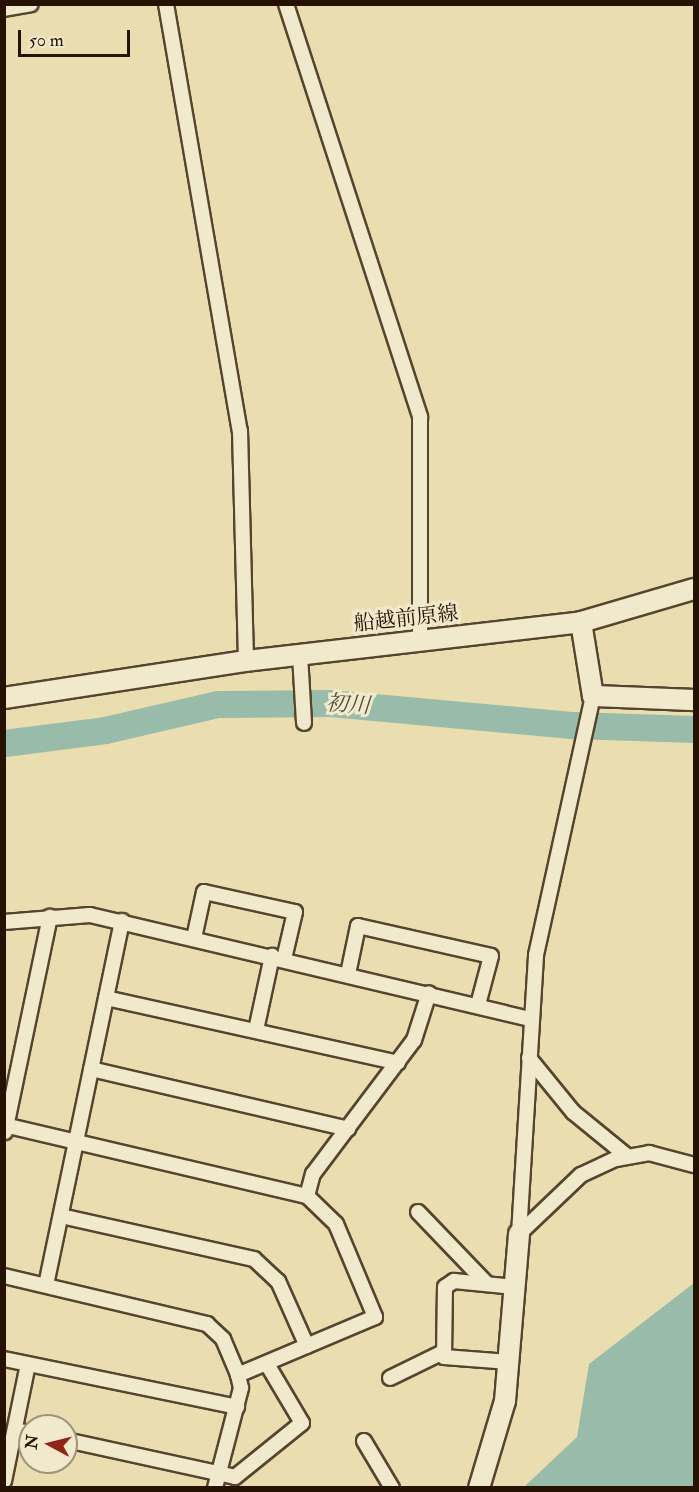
<!DOCTYPE html>
<html>
<head>
<meta charset="utf-8">
<style>
	body { margin:0 }
	#map { position:relative; width:699px; height:1492px; overflow:hidden; background:#eaddb0; font-family:"IM FELL Double Pica","Noto Serif JP",serif }
	div>[style] { position:absolute }
	.water>* { inset:0; background:#98bca9 }
	.river>* { height:27px; margin:-13.5px; padding:0 13.5px; transform-origin:13.5px; border-radius:13.5px; background:#98bca9 }
	.roads { filter:drop-shadow(2px 0 #56452e) drop-shadow(-2px 0 #56452e) drop-shadow(0 2px #56452e) drop-shadow(0 -2px #56452e) }
	.street>* { height:14px; margin:-7px; padding:0 7px; transform-origin:7px; border-radius:7px; background:#f1e9cc }
	.secondary>* { height:20px; margin:-10px; padding:0 10px; transform-origin:10px; border-radius:10px; background:#f1e9cc }
	span { translate:-50% -50%; white-space:nowrap; text-align:center; line-height:1.15; -webkit-text-stroke:6px #f1e9cc; paint-order:stroke }
	.street-label { font-size:21px; color:#251202 }
	.water-label { font-size:22px; color:#4d4e3c; font-style:italic }
	.frame { position:absolute; inset:0; border:6px solid #251202; pointer-events:none }
	.north { position:absolute; left:18px; top:1414px; width:60px; height:60px; box-sizing:border-box; background:#f1e9cc; border:2px solid #9f937b; border-radius:50%; rotate:277deg; font-size:16px; font-weight:700; line-height:24px; text-align:center; color:#251202 }
	.north::after { content:''; display:block; margin:auto; width:21px; height:27px; background:#8f2418; clip-path:polygon(50% 0,100% 100%,50% 72%,0 100%) }
	.scale { position:absolute; left:18px; top:30px; width:112px; height:27px; box-sizing:border-box; border:3px solid #251202; border-top:0; padding-left:8px; font-size:18px; line-height:21px; white-space:nowrap; color:#251202; -webkit-text-stroke:4px #f1e9cc; paint-order:stroke }
</style>
</head>
<body>
<div id="map">
	<div class="water">
		<div style="clip-path:polygon(694px 1283px,694px 1487px,524px 1487px,577px 1437px,589px 1364px)"></div>
	</div>
	<div class="river">
		<div style="left:4px;top:743px;width:102px;rotate:-7.3deg"></div>
		<div style="left:105px;top:730px;width:116px;rotate:-13deg"></div>
		<div style="left:218px;top:704px;width:112px;rotate:-0.5deg"></div>
		<div style="left:330px;top:703px;width:245px;rotate:5.2deg"></div>
		<div style="left:574px;top:725px;width:120px;rotate:1.9deg"></div>
	</div>
	<div class="roads">
		<div class="street">
			<div style="left:166px;top:4px;width:433px;rotate:80.2deg"></div>
			<div style="left:240px;top:431px;width:230px;rotate:88.5deg"></div>
			<div style="left:286px;top:4px;width:434px;rotate:72deg"></div>
			<div style="left:420px;top:417px;width:223px;rotate:90deg"></div>
			<div style="left:4px;top:9px;width:27px;rotate:-10deg"></div>
			<div style="left:300px;top:655px;width:68px;rotate:86.6deg"></div>
			<div style="left:4px;top:922px;width:86px;rotate:-4.7deg"></div>
			<div style="left:90px;top:915px;width:453px;rotate:13.3deg"></div>
			<div style="left:194px;top:938px;width:47px;rotate:-77.7deg"></div>
			<div style="left:204px;top:892px;width:93px;rotate:12.4deg"></div>
			<div style="left:295px;top:912px;width:48px;rotate:103.2deg"></div>
			<div style="left:348px;top:974px;width:49px;rotate:-78.2deg"></div>
			<div style="left:358px;top:926px;width:136px;rotate:12.7deg"></div>
			<div style="left:491px;top:956px;width:51px;rotate:104.9deg"></div>
			<div style="left:106px;top:998px;width:299px;rotate:12.5deg"></div>
			<div style="left:256px;top:1030px;width:76px;rotate:-77.8deg"></div>
			<div style="left:529px;top:1058px;width:70px;rotate:50.8deg"></div>
			<div style="left:573px;top:1112px;width:70px;rotate:39.2deg"></div>
			<div style="left:91px;top:1069px;width:264px;rotate:13.1deg"></div>
			<div style="left:4px;top:1125px;width:311px;rotate:13.2deg"></div>
			<div style="left:307px;top:1196px;width:40px;rotate:44deg"></div>
			<div style="left:336px;top:1224px;width:101px;rotate:67.2deg"></div>
			<div style="left:375px;top:1317px;width:149px;rotate:157.1deg"></div>
			<div style="left:238px;top:1375px;width:13px;rotate:77deg"></div>
			<div style="left:241px;top:1388px;width:103px;rotate:104.6deg"></div>
			<div style="left:5px;top:1132px;width:220px;rotate:-78.2deg"></div>
			<div style="left:307px;top:1196px;width:23px;rotate:-75deg"></div>
			<div style="left:313px;top:1174px;width:168px;rotate:-53deg"></div>
			<div style="left:414px;top:1040px;width:49px;rotate:-72.3deg"></div>
			<div style="left:418px;top:1212px;width:100px;rotate:46.2deg"></div>
			<div style="left:61px;top:1216px;width:198px;rotate:12.6deg"></div>
			<div style="left:254px;top:1259px;width:33px;rotate:43deg"></div>
			<div style="left:278px;top:1281px;width:71px;rotate:66deg"></div>
			<div style="left:519px;top:1234px;width:280px;rotate:-86.5deg"></div>
			<div style="left:536px;top:955px;width:265px;rotate:-77.6deg"></div>
			<div style="left:519px;top:1234px;width:86px;rotate:-43.6deg"></div>
			<div style="left:581px;top:1175px;width:38px;rotate:-25deg"></div>
			<div style="left:616px;top:1159px;width:34px;rotate:-10deg"></div>
			<div style="left:649px;top:1153px;width:47px;rotate:14.9deg"></div>
			<div style="left:4px;top:1276px;width:209px;rotate:13.3deg"></div>
			<div style="left:207px;top:1324px;width:22px;rotate:43deg"></div>
			<div style="left:223px;top:1339px;width:39px;rotate:67deg"></div>
			<div style="left:46px;top:1285px;width:372px;rotate:-78.2deg"></div>
			<div style="left:4px;top:1359px;width:238px;rotate:11.6deg"></div>
			<div style="left:509px;top:1362px;width:65px;rotate:-175.6deg"></div>
			<div style="left:444px;top:1357px;width:70px;rotate:-89.2deg"></div>
			<div style="left:445px;top:1287px;width:11px;rotate:-34deg"></div>
			<div style="left:454px;top:1281px;width:61px;rotate:5.6deg"></div>
			<div style="left:390px;top:1378px;width:57px;rotate:-26.1deg"></div>
			<div style="left:15px;top:1430px;width:15px;rotate:11deg"></div>
			<div style="left:66px;top:1440px;width:173px;rotate:12.3deg"></div>
			<div style="left:235px;top:1477px;width:86px;rotate:-38.9deg"></div>
			<div style="left:302px;top:1423px;width:69px;rotate:-120.7deg"></div>
			<div style="left:364px;top:1441px;width:55px;rotate:59.2deg"></div>
			<div style="left:4px;top:1481px;width:119px;rotate:-78.4deg"></div>
		</div>
		<div class="secondary">
			<div style="left:581px;top:622px;width:75px;rotate:80.8deg"></div>
			<div style="left:593px;top:696px;width:101px;rotate:2.3deg"></div>
			<div style="left:4px;top:698px;width:245px;rotate:-8.7deg"></div>
			<div style="left:246px;top:661px;width:337px;rotate:-6.6deg"></div>
			<div style="left:581px;top:622px;width:118px;rotate:-16.3deg"></div>
			<div style="left:479px;top:1488px;width:91px;rotate:-73.4deg"></div>
			<div style="left:505px;top:1401px;width:168px;rotate:-85.2deg"></div>
		</div>
	</div>
	<div class="street-label">
		<span style="left:406px;top:619px;rotate:-6deg">船越前原線</span>
	</div>
	<div class="water-label">
		<span style="left:348px;top:705px;rotate:4deg">初川</span>
	</div>
	<div class="frame"></div>
	<div class="north">N</div>
	<div class="scale">50 m</div>
</div>
</body>
</html>
